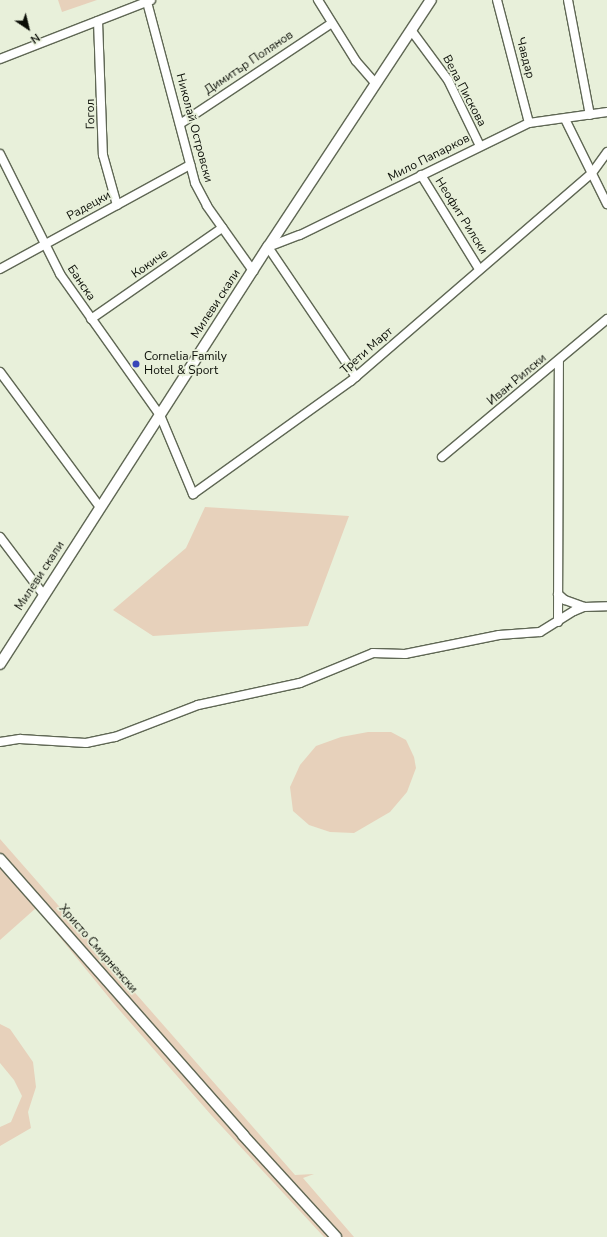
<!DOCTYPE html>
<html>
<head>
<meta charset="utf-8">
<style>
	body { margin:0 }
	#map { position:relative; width:607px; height:1237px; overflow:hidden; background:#e8f0da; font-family:"Nunito Sans",sans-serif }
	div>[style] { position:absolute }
	.green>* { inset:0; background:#e7d1bb }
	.roads { filter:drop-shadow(1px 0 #5f6754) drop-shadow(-1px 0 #5f6754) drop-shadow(0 1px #5f6754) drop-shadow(0 -1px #5f6754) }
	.minor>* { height:8px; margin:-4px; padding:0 4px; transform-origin:4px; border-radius:4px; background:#fff }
	.tertiary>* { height:10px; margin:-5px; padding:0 5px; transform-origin:5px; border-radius:5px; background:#fff }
	.dots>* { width:11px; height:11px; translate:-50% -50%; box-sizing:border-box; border:2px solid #e8f0da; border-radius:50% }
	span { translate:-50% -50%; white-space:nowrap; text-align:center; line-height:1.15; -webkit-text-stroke:3.5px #e8f0da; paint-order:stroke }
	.street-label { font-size:12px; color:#0b0e07 }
	.poi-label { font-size:12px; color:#0b0e07 }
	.left { translate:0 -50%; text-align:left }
	.north { position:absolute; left:8px; top:8px; width:40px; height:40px; -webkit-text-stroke:3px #e8f0da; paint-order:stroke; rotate:145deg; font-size:11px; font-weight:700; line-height:16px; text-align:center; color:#0b0e07 }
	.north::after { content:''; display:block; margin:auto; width:14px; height:18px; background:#0b0e07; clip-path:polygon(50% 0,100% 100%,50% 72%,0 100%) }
</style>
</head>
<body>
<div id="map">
	<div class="green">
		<div style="clip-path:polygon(58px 0,97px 0,62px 12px)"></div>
		<div style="clip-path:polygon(205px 507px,349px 516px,308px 626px,153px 636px,113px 610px,186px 548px)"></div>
		<div style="clip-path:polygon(368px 732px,391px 732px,406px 740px,414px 757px,416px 768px,407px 792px,390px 812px,354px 833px,330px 832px,309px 825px,293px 811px,290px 787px,300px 765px,316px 746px,341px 737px)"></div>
		<div style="clip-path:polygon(0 839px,295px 1175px,314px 1174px,303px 1178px,354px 1237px,324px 1237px,212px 1116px,115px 1005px,36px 908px,0 940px)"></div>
		<div style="clip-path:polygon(0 1024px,10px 1029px,33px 1062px,36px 1087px,28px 1112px,31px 1128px,0 1146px,0 1127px,11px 1122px,22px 1096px,14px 1080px,0 1063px)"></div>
	</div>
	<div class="roads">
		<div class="minor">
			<div style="left:318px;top:0;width:72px;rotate:58.1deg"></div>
			<div style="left:356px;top:61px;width:29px;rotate:49deg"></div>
			<div style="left:497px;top:0;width:127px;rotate:75.4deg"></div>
			<div style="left:568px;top:0;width:117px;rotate:79.2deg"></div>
			<div style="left:147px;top:2px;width:187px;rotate:75.1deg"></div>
			<div style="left:195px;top:183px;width:26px;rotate:62deg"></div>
			<div style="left:207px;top:206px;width:80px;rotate:54.7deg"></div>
			<div style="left:98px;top:21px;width:134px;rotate:87.9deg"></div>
			<div style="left:103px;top:155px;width:52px;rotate:74.4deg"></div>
			<div style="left:411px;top:30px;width:62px;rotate:53.5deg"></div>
			<div style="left:448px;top:80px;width:73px;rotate:64.1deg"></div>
			<div style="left:0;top:59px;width:162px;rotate:-21.3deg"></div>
			<div style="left:565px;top:119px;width:95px;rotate:63.7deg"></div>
			<div style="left:180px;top:124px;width:182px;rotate:-33.6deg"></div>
			<div style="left:0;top:154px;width:134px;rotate:63.4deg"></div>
			<div style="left:60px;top:274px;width:173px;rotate:54.7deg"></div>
			<div style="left:160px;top:415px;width:86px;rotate:67.3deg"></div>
			<div style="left:193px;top:494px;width:194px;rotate:-35.6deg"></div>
			<div style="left:351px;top:381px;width:318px;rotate:-40.8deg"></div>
			<div style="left:592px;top:173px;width:26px;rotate:-54deg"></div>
			<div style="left:421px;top:175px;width:110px;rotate:58.3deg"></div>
			<div style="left:0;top:269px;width:217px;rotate:-28.7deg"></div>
			<div style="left:91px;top:319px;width:160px;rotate:-34.8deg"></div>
			<div style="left:0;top:372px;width:168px;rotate:53.5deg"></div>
			<div style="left:356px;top:377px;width:157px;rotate:-124.1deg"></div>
			<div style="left:268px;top:247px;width:34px;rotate:-21deg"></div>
			<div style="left:300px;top:235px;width:255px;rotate:-26.1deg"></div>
			<div style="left:529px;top:123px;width:79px;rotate:-8deg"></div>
			<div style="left:442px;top:457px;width:215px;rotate:-39.9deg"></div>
			<div style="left:0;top:537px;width:71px;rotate:53deg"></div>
			<div style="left:558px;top:594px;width:9px;rotate:41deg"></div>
			<div style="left:565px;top:600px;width:20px;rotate:20deg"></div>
			<div style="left:558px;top:622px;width:261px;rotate:-89.8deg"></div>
			<div style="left:0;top:742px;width:20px;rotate:-9deg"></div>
			<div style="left:20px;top:739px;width:66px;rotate:3.5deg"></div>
			<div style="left:86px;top:743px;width:30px;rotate:-12deg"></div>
			<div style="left:115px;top:737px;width:89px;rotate:-21.1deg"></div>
			<div style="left:198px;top:705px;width:104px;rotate:-12.2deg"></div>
			<div style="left:300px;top:683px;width:79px;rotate:-22.3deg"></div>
			<div style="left:373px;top:653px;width:32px;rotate:2deg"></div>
			<div style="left:405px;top:654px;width:96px;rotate:-11.4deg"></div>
			<div style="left:499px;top:635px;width:41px;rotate:-4.2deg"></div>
			<div style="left:540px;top:632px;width:40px;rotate:-32deg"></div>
			<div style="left:574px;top:611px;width:11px;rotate:-22deg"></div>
			<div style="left:584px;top:607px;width:23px;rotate:-2deg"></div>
		</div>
		<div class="tertiary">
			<div style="left:0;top:664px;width:496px;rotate:-57.3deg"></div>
			<div style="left:268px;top:247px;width:296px;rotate:-56.6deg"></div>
			<div style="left:0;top:859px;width:368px;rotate:48.6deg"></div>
			<div style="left:243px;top:1135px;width:138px;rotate:47.6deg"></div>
		</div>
	</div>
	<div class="dots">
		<div style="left:136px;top:364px;background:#3746b9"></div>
	</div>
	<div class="street-label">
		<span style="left:525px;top:58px;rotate:75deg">Чавдар</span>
		<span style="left:249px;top:63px;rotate:-34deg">Димитър Полянов</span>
		<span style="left:464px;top:91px;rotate:62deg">Вела Пискова</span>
		<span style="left:91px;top:114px;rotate:-91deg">Гогол</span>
		<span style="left:194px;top:128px;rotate:75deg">Николай Островски</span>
		<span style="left:429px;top:158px;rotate:-27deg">Мило Папарков</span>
		<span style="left:89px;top:206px;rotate:-29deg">Радецки</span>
		<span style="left:461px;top:216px;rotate:58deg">Неофит Рилски</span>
		<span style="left:150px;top:264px;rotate:-35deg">Кокиче</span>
		<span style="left:81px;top:283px;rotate:56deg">Банска</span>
		<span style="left:216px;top:304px;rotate:-57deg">Милеви скали</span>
		<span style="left:367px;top:351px;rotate:-41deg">Трети Март</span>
		<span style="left:517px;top:380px;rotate:-40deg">Иван Рилски</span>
		<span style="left:40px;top:576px;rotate:-57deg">Милеви скали</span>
		<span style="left:98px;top:949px;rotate:49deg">Христо Смирненски</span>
	</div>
	<div class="poi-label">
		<span class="left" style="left:144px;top:364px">Cornelia Family<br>Hotel &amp; Sport</span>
	</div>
	<div class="north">N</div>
</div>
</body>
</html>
